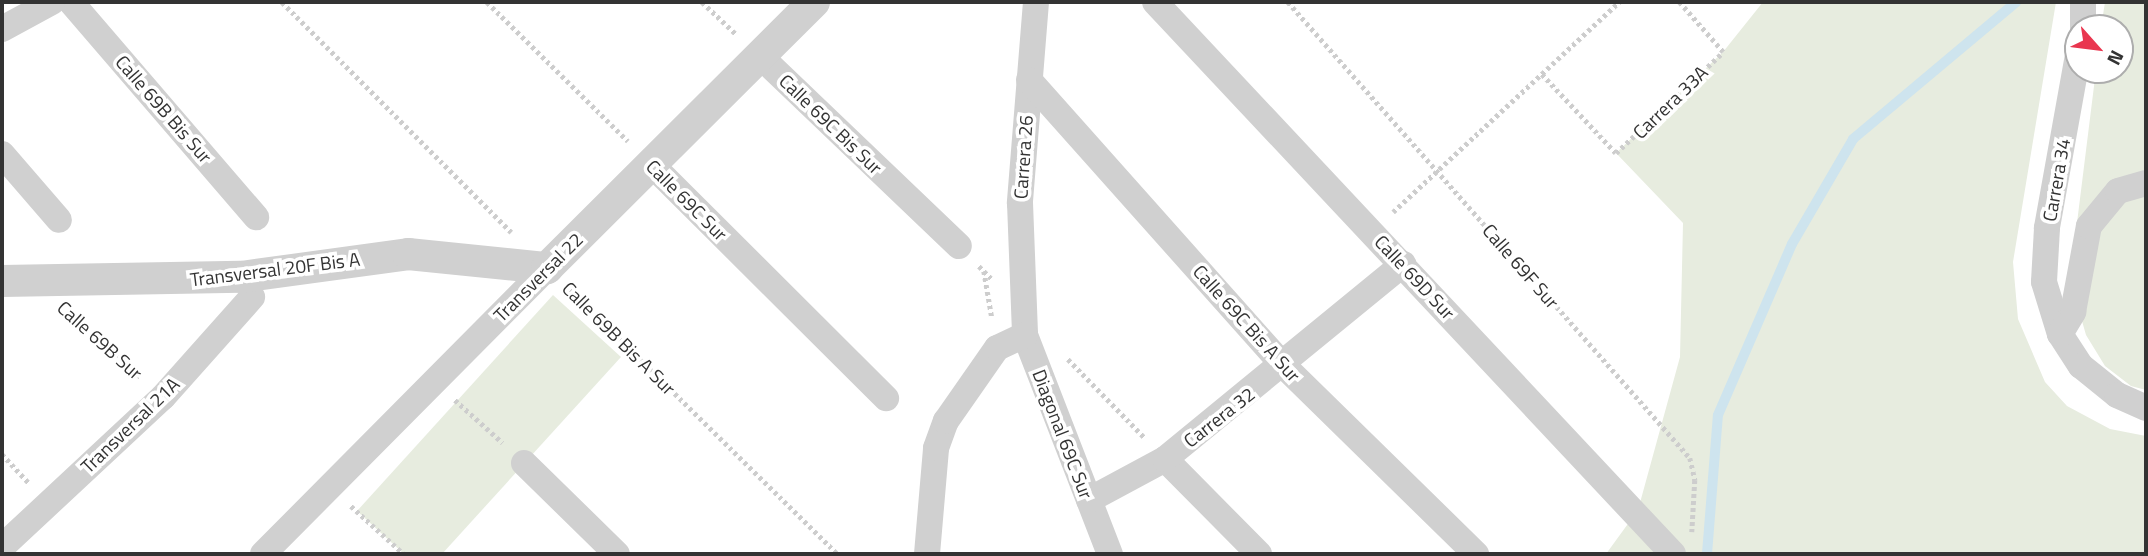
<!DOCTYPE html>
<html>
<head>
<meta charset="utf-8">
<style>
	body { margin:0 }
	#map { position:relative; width:2148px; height:556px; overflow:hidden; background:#fff; font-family:"Titillium Web",sans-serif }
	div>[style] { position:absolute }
	.green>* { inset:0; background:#e7ecdf }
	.stream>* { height:10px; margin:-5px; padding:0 5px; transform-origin:5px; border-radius:5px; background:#cee4ee }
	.path>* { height:4.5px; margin-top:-2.25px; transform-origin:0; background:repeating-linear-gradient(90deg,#cdcdcd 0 3.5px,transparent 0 7px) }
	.minor>* { height:26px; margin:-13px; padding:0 13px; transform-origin:13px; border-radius:13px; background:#d0d0d0 }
	.tertiary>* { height:32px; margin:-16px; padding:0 16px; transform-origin:16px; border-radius:16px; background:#d0d0d0 }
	span { translate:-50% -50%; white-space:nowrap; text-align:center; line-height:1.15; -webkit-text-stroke:7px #fff; paint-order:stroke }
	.street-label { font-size:19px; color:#333 }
	.frame { position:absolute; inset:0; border:4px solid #333; pointer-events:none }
	.north { position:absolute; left:2064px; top:14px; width:70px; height:70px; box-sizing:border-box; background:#fff; border:2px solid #adadad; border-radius:50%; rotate:118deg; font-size:19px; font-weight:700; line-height:28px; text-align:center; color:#333 }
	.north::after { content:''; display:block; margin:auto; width:24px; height:32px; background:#e9364f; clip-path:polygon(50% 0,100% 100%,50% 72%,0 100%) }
</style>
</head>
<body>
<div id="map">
	<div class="green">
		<div style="clip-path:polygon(1763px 2px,2056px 2px,2013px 262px,2018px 319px,2045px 382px,2067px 406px,2110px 429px,2146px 436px,2146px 554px,1606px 554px,1638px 510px,1680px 357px,1683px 223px,1616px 153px,1723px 52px)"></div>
		<div style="clip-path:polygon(2105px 2px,2146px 2px,2146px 390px,2131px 386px,2105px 366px,2086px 335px,2070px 279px,2096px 70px,2120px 70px,2120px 28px,2101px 28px)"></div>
		<div style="clip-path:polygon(553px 295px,621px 357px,442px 554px,404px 554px,357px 511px)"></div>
	</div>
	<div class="stream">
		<div style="left:1707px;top:554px;width:139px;rotate:-85.5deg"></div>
		<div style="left:1718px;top:415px;width:186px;rotate:-66.6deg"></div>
		<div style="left:1792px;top:244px;width:121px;rotate:-59.8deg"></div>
		<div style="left:1853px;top:139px;width:213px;rotate:-40deg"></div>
	</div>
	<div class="path">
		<div style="left:282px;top:2px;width:325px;rotate:45.1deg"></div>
		<div style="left:487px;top:2px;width:198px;rotate:44.6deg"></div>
		<div style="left:702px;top:2px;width:47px;rotate:43.3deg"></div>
		<div style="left:1288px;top:2px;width:608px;rotate:48.6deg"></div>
		<div style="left:1690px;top:458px;width:23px;rotate:77deg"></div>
		<div style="left:1695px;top:480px;width:52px;rotate:93.3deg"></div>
		<div style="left:1542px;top:74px;width:108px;rotate:46.9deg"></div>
		<div style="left:1616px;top:153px;width:147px;rotate:-43.3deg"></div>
		<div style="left:1723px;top:52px;width:67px;rotate:-131.3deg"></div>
		<div style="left:1393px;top:212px;width:309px;rotate:-42.9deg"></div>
		<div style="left:979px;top:266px;width:18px;rotate:45deg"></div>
		<div style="left:984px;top:271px;width:48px;rotate:80.3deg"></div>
		<div style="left:570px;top:290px;width:376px;rotate:44.6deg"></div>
		<div style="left:71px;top:313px;width:96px;rotate:42.5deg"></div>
		<div style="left:1068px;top:359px;width:110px;rotate:45.7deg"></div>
		<div style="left:455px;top:400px;width:64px;rotate:41.9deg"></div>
		<div style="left:2px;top:454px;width:40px;rotate:47deg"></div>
		<div style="left:351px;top:506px;width:72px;rotate:42.2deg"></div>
	</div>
	<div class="minor">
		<div style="left:71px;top:2px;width:284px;rotate:49.3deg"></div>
		<div style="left:1036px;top:2px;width:202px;rotate:94.6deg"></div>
		<div style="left:1020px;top:203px;width:132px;rotate:87.8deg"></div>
		<div style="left:1025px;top:335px;width:235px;rotate:68.8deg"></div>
		<div style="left:1155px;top:2px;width:757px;rotate:46.82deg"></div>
		<div style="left:2083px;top:28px;width:26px;rotate:-90deg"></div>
		<div style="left:2px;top:29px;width:57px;rotate:-28.4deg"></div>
		<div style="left:2078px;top:55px;width:176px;rotate:100.2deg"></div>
		<div style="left:2047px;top:228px;width:54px;rotate:93.2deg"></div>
		<div style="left:2044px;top:282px;width:54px;rotate:72.9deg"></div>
		<div style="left:2060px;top:334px;width:38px;rotate:57deg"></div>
		<div style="left:2081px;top:366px;width:46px;rotate:38.9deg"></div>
		<div style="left:2117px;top:395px;width:32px;rotate:24deg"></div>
		<div style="left:760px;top:56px;width:275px;rotate:43.7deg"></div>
		<div style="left:1029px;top:80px;width:383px;rotate:48.3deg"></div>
		<div style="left:1284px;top:366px;width:269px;rotate:44.4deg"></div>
		<div style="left:2px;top:154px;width:87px;rotate:49.2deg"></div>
		<div style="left:651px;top:164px;width:332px;rotate:44.9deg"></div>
		<div style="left:2060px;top:334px;width:26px;rotate:-59deg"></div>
		<div style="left:2073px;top:312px;width:87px;rotate:-79.5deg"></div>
		<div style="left:2089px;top:226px;width:45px;rotate:-50.4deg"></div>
		<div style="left:2118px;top:191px;width:29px;rotate:-16deg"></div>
		<div style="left:1165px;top:459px;width:134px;rotate:45.3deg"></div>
		<div style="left:524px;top:463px;width:130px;rotate:44.4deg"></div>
		<div style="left:1089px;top:500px;width:86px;rotate:-28.3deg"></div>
		<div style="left:1165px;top:459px;width:308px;rotate:-39.3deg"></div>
		<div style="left:2px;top:547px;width:220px;rotate:-43deg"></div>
		<div style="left:163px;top:397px;width:134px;rotate:-48.3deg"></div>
		<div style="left:263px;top:554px;width:403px;rotate:-45.2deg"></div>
		<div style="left:927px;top:554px;width:106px;rotate:-85.1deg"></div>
		<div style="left:936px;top:448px;width:29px;rotate:-70deg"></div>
		<div style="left:946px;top:421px;width:89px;rotate:-55.1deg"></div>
		<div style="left:997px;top:348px;width:31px;rotate:-25deg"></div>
	</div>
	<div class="tertiary">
		<div style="left:2px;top:281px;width:239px;rotate:-1deg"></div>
		<div style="left:241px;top:277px;width:169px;rotate:-7.8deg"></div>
		<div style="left:408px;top:254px;width:140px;rotate:5.8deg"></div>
		<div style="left:547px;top:268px;width:377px;rotate:-44.9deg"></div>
	</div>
	<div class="street-label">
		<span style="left:1670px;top:102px;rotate:-44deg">Carrera 33A</span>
		<span style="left:164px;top:109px;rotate:49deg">Calle 69B Bis Sur</span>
		<span style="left:831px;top:124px;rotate:44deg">Calle 69C Bis Sur</span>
		<span style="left:1023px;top:157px;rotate:-86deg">Carrera 26</span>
		<span style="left:2056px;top:180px;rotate:-80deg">Carrera 34</span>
		<span style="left:687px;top:200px;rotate:45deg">Calle 69C Sur</span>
		<span style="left:1521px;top:266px;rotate:49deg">Calle 69F Sur</span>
		<span style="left:275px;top:269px;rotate:-7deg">Transversal 20F Bis A</span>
		<span style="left:538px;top:277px;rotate:-45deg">Transversal 22</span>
		<span style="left:1415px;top:277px;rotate:47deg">Calle 69D Sur</span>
		<span style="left:1247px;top:323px;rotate:48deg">Calle 69C Bis A Sur</span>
		<span style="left:619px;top:338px;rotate:45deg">Calle 69B Bis A Sur</span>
		<span style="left:100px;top:340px;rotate:42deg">Calle 69B Sur</span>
		<span style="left:1219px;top:417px;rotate:-38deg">Carrera 32</span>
		<span style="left:130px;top:425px;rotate:-44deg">Transversal 21A</span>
		<span style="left:1063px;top:434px;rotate:69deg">Diagonal 69C Sur</span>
	</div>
	<div class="frame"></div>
	<div class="north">N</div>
</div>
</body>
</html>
